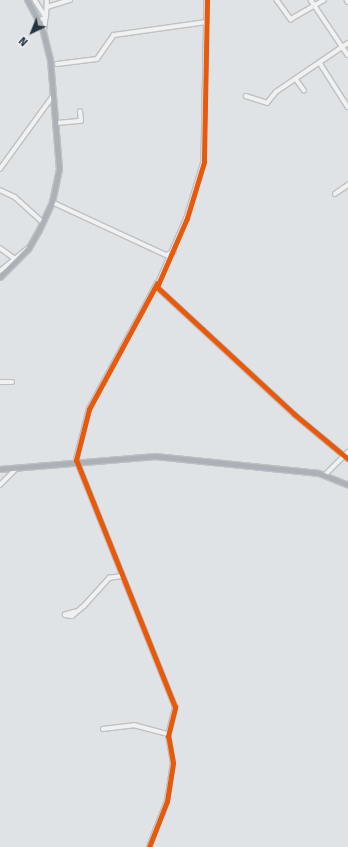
<!DOCTYPE html>
<html>
<head>
<meta charset="utf-8">
<style>
	body { margin:0 }
	#map { position:relative; width:348px; height:847px; overflow:hidden; background:#e0e3e5; font-family:"Fira Sans",sans-serif }
	div>[style] { position:absolute }
	.roads { filter:drop-shadow(1px 0 #bec1c3) drop-shadow(-1px 0 #bec1c3) drop-shadow(0 1px #bec1c3) drop-shadow(0 -1px #bec1c3) }
	.street>* { height:3.5px; margin:-1.75px; padding:0 1.75px; transform-origin:1.75px; border-radius:1.75px; background:#eff1f2 }
	.secondary>* { height:4.5px; margin:-2.25px; padding:0 2.25px; transform-origin:2.25px; border-radius:2.25px; background:#acb1b7 }
	.cycleway>* { height:5px; margin:-2.5px; padding:0 2.5px; transform-origin:2.5px; border-radius:2.5px; background:#e8590c }
	span { translate:-50% -50%; white-space:nowrap; text-align:center; line-height:1.15; -webkit-text-stroke:3px #ecf1f6; paint-order:stroke }
	.north { position:absolute; left:12px; top:12px; width:40px; height:40px; -webkit-text-stroke:3px #ecf1f6; paint-order:stroke; rotate:223deg; font-size:11px; font-weight:700; line-height:16px; text-align:center; color:#253240 }
	.north::after { content:''; display:block; margin:auto; width:14px; height:18px; background:#253240; clip-path:polygon(50% 0,100% 100%,50% 72%,0 100%) }
</style>
</head>
<body>
<div id="map">
	<div class="roads">
		<div class="street">
			<div style="left:35px;top:0;width:20px;rotate:57deg"></div>
			<div style="left:46px;top:17px;width:18px;rotate:96deg"></div>
			<div style="left:207px;top:0;width:162px;rotate:91.1deg"></div>
			<div style="left:204px;top:162px;width:59px;rotate:106.9deg"></div>
			<div style="left:187px;top:218px;width:75px;rotate:113.5deg"></div>
			<div style="left:157px;top:287px;width:187px;rotate:42.8deg"></div>
			<div style="left:294px;top:414px;width:70px;rotate:39.8deg"></div>
			<div style="left:277px;top:0;width:24px;rotate:54deg"></div>
			<div style="left:291px;top:19px;width:38px;rotate:-30deg"></div>
			<div style="left:311px;top:0;width:66px;rotate:56.1deg"></div>
			<div style="left:347px;top:0;width:2px;rotate:63deg"></div>
			<div style="left:47px;top:7px;width:24px;rotate:-17deg"></div>
			<div style="left:39px;top:21px;width:8px;rotate:-30deg"></div>
			<div style="left:46px;top:17px;width:17px;rotate:-87deg"></div>
			<div style="left:320px;top:63px;width:52px;rotate:57.5deg"></div>
			<div style="left:57px;top:64px;width:40px;rotate:-7.1deg"></div>
			<div style="left:97px;top:59px;width:29px;rotate:-55deg"></div>
			<div style="left:114px;top:35px;width:93px;rotate:-8deg"></div>
			<div style="left:296px;top:79px;width:14px;rotate:54deg"></div>
			<div style="left:246px;top:96px;width:22px;rotate:18deg"></div>
			<div style="left:267px;top:103px;width:14px;rotate:-51deg"></div>
			<div style="left:276px;top:92px;width:87px;rotate:-34.2deg"></div>
			<div style="left:57px;top:123px;width:24px;rotate:-5deg"></div>
			<div style="left:81px;top:121px;width:9px;rotate:-96deg"></div>
			<div style="left:0;top:169px;width:90px;rotate:-54deg"></div>
			<div style="left:0;top:190px;width:17px;rotate:25deg"></div>
			<div style="left:15px;top:197px;width:38px;rotate:42deg"></div>
			<div style="left:335px;top:194px;width:16px;rotate:-35deg"></div>
			<div style="left:52px;top:202px;width:126px;rotate:24.9deg"></div>
			<div style="left:166px;top:255px;width:8px;rotate:-23deg"></div>
			<div style="left:0;top:248px;width:17px;rotate:36deg"></div>
			<div style="left:0;top:271px;width:35px;rotate:-39deg"></div>
			<div style="left:0;top:382px;width:12px"></div>
			<div style="left:326px;top:474px;width:31px;rotate:-45deg"></div>
			<div style="left:0;top:485px;width:24px;rotate:-45deg"></div>
			<div style="left:76px;top:612px;width:11px;rotate:165deg"></div>
			<div style="left:65px;top:615px;width:7px;rotate:8deg"></div>
			<div style="left:72px;top:616px;width:16px;rotate:-40deg"></div>
			<div style="left:84px;top:606px;width:38px;rotate:-48deg"></div>
			<div style="left:109px;top:578px;width:12px;rotate:-9deg"></div>
			<div style="left:103px;top:729px;width:31px;rotate:-7deg"></div>
			<div style="left:134px;top:725px;width:35px;rotate:15deg"></div>
			<div style="left:149px;top:847px;width:49px;rotate:-68.6deg"></div>
			<div style="left:167px;top:801px;width:38px;rotate:-81deg"></div>
			<div style="left:173px;top:763px;width:27px;rotate:-100deg"></div>
			<div style="left:168px;top:736px;width:30px;rotate:-76deg"></div>
			<div style="left:175px;top:707px;width:266px;rotate:-111.8deg"></div>
			<div style="left:76px;top:460px;width:53px;rotate:-75.7deg"></div>
			<div style="left:89px;top:409px;width:143px;rotate:-61.6deg"></div>
		</div>
		<div class="secondary">
			<div style="left:0;top:277px;width:40px;rotate:-45deg"></div>
			<div style="left:28px;top:249px;width:22px;rotate:-60deg"></div>
			<div style="left:39px;top:230px;width:31px;rotate:-65deg"></div>
			<div style="left:52px;top:202px;width:34px;rotate:-78deg"></div>
			<div style="left:59px;top:169px;width:109px;rotate:-94.7deg"></div>
			<div style="left:50px;top:60px;width:33px;rotate:-104deg"></div>
			<div style="left:42px;top:28px;width:32px;rotate:-118deg"></div>
			<div style="left:0;top:469px;width:156px;rotate:-4.8deg"></div>
			<div style="left:155px;top:456px;width:165px;rotate:5.9deg"></div>
			<div style="left:319px;top:473px;width:31px;rotate:22deg"></div>
		</div>
	</div>
	<div class="cycleway">
		<div style="left:207px;top:0;width:162px;rotate:91.1deg"></div>
		<div style="left:204px;top:162px;width:59px;rotate:106.9deg"></div>
		<div style="left:187px;top:218px;width:75px;rotate:113.5deg"></div>
		<div style="left:157px;top:287px;width:187px;rotate:42.8deg"></div>
		<div style="left:294px;top:414px;width:70px;rotate:39.8deg"></div>
		<div style="left:149px;top:847px;width:49px;rotate:-68.6deg"></div>
		<div style="left:167px;top:801px;width:38px;rotate:-81deg"></div>
		<div style="left:173px;top:763px;width:27px;rotate:-100deg"></div>
		<div style="left:168px;top:736px;width:30px;rotate:-76deg"></div>
		<div style="left:175px;top:707px;width:266px;rotate:-111.8deg"></div>
		<div style="left:76px;top:460px;width:53px;rotate:-75.7deg"></div>
		<div style="left:89px;top:409px;width:143px;rotate:-61.6deg"></div>
	</div>
	<div class="north">N</div>
</div>
</body>
</html>
